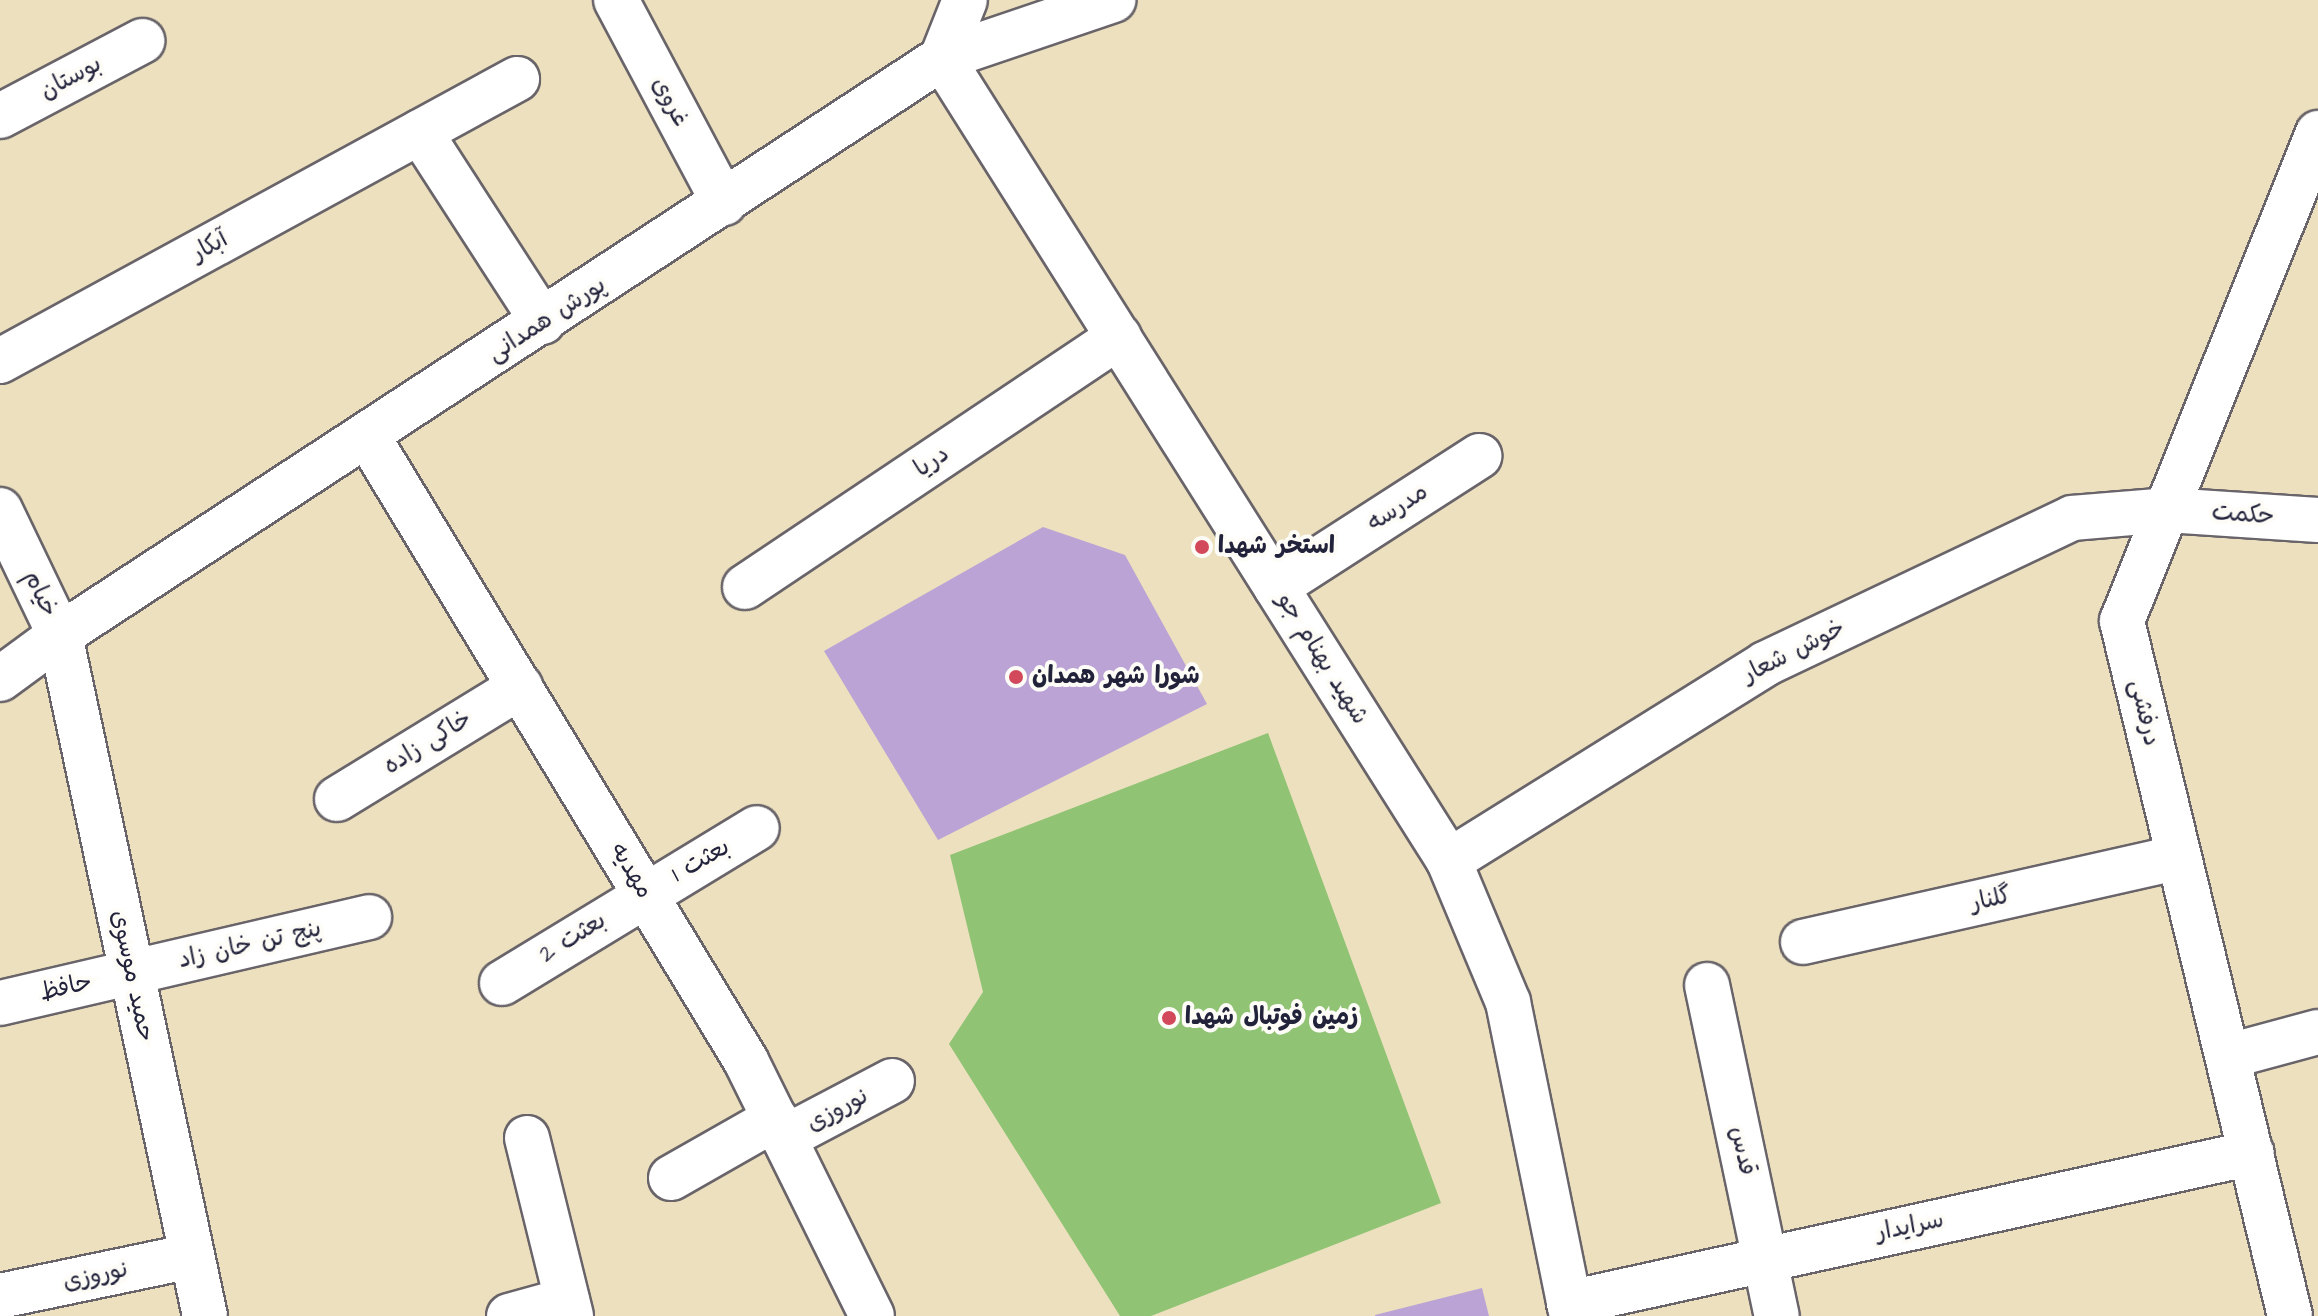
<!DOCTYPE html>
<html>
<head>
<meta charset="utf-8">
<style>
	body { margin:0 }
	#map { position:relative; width:2318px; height:1316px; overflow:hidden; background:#ece0be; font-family:"Architects Daughter","Playpen Sans Arabic",sans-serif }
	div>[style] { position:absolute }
	.green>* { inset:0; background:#90c374 }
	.building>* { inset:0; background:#bba3d5 }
	.roads { filter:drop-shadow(2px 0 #696469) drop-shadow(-2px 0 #696469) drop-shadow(0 2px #696469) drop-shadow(0 -2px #696469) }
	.minor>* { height:44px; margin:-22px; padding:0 22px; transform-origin:22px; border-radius:22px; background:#fff }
	.dots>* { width:22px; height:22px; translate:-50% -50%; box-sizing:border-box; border:4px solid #fdfcf7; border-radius:50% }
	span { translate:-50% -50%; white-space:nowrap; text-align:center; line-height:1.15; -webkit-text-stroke:8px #fdfcf7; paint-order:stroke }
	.street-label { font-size:24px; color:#22223b }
	.poi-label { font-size:24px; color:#22223b; font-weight:700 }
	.left { translate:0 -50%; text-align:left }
</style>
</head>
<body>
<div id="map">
	<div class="green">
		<div style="clip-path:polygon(1268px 733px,1441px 1203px,1151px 1316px,1120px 1316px,949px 1044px,983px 992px,950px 855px)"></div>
	</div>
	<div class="building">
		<div style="clip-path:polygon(1043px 527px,1125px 555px,1207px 704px,938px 840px,824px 651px)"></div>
		<div style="clip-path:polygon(1482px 1288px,1489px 1316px,1375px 1316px,1375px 1315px)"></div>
	</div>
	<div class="roads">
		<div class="minor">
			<div style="left:616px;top:0;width:230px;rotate:62deg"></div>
			<div style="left:942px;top:58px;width:950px;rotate:57.73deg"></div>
			<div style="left:1449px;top:861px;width:153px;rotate:67.3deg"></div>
			<div style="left:1508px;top:1002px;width:320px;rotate:78.5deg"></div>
			<div style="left:942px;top:58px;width:62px;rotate:-68.4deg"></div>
			<div style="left:0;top:116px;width:161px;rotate:-27.8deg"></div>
			<div style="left:420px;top:132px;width:226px;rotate:57.1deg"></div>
			<div style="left:0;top:361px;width:589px;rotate:-28.61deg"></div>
			<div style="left:368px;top:437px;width:730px;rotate:58.79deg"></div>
			<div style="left:746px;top:1061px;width:284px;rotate:63.7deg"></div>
			<div style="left:0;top:510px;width:139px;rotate:64.4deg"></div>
			<div style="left:60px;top:635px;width:696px;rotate:77.98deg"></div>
			<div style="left:745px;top:587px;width:450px;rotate:-33.8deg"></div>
			<div style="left:1276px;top:587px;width:242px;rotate:-32.8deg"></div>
			<div style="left:0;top:679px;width:74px;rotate:-36.3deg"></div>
			<div style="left:60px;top:635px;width:1054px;rotate:-33.19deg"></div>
			<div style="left:942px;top:58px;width:181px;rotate:-18.7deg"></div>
			<div style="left:337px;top:799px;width:215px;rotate:-31.5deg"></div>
			<div style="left:1449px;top:861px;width:372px;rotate:-31.9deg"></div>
			<div style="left:1765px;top:664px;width:340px;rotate:-25.4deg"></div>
			<div style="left:2072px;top:518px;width:95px;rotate:-4.8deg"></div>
			<div style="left:2167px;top:510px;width:151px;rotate:3.8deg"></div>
			<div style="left:1803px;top:942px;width:385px;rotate:-12.7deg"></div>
			<div style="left:502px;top:983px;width:298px;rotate:-31.3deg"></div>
			<div style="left:1707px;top:985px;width:338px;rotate:78.1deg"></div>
			<div style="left:0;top:1003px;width:379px;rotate:-13.1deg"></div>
			<div style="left:2229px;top:1056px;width:92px;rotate:-15.1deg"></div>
			<div style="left:527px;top:1138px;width:183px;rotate:76.1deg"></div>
			<div style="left:784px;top:1138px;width:122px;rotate:-27.8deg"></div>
			<div style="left:671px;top:1178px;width:120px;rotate:-29.6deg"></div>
			<div style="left:0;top:1296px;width:196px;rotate:-11.8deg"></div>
			<div style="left:1569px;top:1303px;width:699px;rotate:-12.39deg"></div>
			<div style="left:509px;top:1316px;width:60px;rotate:-15.4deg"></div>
			<div style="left:2290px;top:1316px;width:715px;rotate:-103.59deg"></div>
			<div style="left:2122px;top:621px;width:526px;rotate:-68.12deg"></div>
		</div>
	</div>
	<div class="dots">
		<div style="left:1202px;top:547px;background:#d1495b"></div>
		<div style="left:1016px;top:677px;background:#d1495b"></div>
		<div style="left:1169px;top:1018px;background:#d1495b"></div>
	</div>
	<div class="street-label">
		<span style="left:71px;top:78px;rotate:-28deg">بوستان</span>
		<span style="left:670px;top:102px;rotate:62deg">غروی</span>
		<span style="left:210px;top:247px;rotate:-29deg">آبکار</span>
		<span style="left:547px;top:320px;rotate:-33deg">پورش همدانی</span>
		<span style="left:932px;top:462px;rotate:-34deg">دریا</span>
		<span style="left:1398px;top:508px;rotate:-33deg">مدرسه</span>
		<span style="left:2243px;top:515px;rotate:4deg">حکمت</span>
		<span style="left:40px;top:594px;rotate:64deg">خیام</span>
		<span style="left:1794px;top:652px;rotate:-27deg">خوش شعار</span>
		<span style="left:1322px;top:659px;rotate:58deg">شهید بهنام جو</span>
		<span style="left:2144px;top:713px;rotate:77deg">درفشی</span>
		<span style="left:428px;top:743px;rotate:-32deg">خاکی زاده</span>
		<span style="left:701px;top:861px;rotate:-30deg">بعثت 1</span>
		<span style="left:631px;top:871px;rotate:59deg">مهدیه</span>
		<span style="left:1991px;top:900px;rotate:-13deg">گلنار</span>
		<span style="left:573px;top:938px;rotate:-32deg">بعثت 2</span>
		<span style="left:250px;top:945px;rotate:-13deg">پنج تن خان زاد</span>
		<span style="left:132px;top:976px;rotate:78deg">حمید موسوی</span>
		<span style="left:66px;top:988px;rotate:-13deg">حافظ</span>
		<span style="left:838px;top:1110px;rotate:-28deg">نوروزی</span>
		<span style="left:1742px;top:1151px;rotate:78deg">قدس</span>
		<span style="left:1910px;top:1227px;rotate:-12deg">سرایدار</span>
		<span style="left:96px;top:1276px;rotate:-12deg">نوروزی</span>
	</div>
	<div class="poi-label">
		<span class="left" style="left:1218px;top:547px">استخر شهدا</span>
		<span class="left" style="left:1032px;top:677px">شورا شهر همدان</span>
		<span class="left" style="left:1185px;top:1018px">زمین فوتبال شهدا</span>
	</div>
</div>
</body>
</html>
